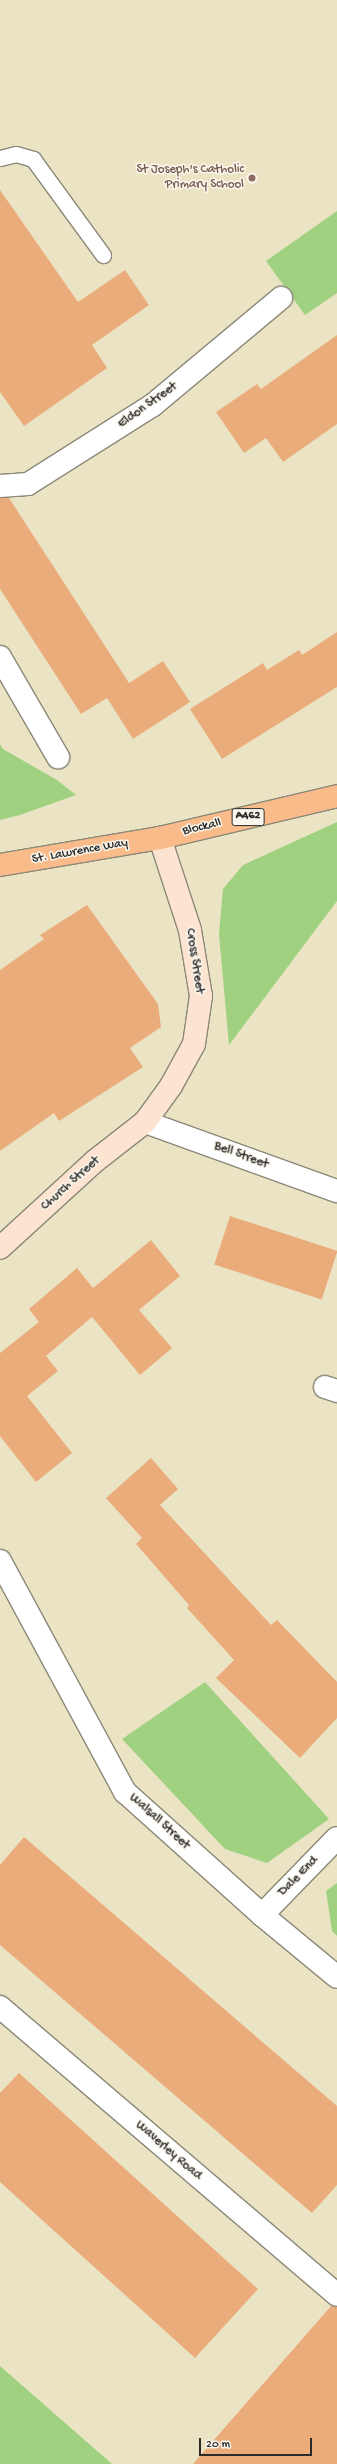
<!DOCTYPE html>
<html>
<head>
<meta charset="utf-8">
<style>
	body { margin:0 }
	#map { position:relative; width:337px; height:2464px; overflow:hidden; background:#ebe4c4; font-family:"Gochi Hand",sans-serif }
	div>[style] { position:absolute }
	.green>* { inset:0; background:#a0d180 }
	.building>* { inset:0; background:#ebac7c; transform-origin:0 0 }
	.roads { filter:drop-shadow(1px 0 #8b8878) drop-shadow(-1px 0 #8b8878) drop-shadow(0 1px #8b8878) drop-shadow(0 -1px #8b8878) }
	.lane>* { height:15px; margin:-7.5px; padding:0 7.5px; transform-origin:7.5px; border-radius:7.5px; background:#fff }
	.street>* { height:22px; margin:-11px; padding:0 11px; transform-origin:11px; border-radius:11px; background:#fff }
	.secondary>* { height:22px; margin:-11px; padding:0 11px; transform-origin:11px; border-radius:11px; background:#fde4d1 }
	.primary>* { height:22px; margin:-11px; padding:0 11px; transform-origin:11px; border-radius:11px; background:#fabb8b }
	.dots>* { width:11px; height:11px; translate:-50% -50%; box-sizing:border-box; border:2px solid #fbf7ec; border-radius:50% }
	span { translate:-50% -50%; white-space:nowrap; text-align:center; line-height:1.15; -webkit-text-stroke:3px #fbf7ec; paint-order:stroke }
	.shield-label span { padding:1px 3px; background:#fbf7ec; border:1px solid; border-radius:3px; -webkit-text-stroke-width:0 }
	.shield-label { font-size:12px; color:#2b2b2b; font-weight:700 }
	.education-label { font-size:13px; color:#785e54 }
	.right { translate:-100% -50%; text-align:right }
	.street-label { font-size:13px; color:#2b2b2b }
	.scale { position:absolute; left:199px; top:2438px; width:113px; height:18px; box-sizing:border-box; border:2px solid #2b2b2b; border-top:0; padding-left:5px; font-size:12px; line-height:14px; white-space:nowrap; color:#2b2b2b; -webkit-text-stroke:3px #fbf7ec; paint-order:stroke }
</style>
</head>
<body>
<div id="map">
	<div class="green">
		<div style="clip-path:polygon(337px 211px,337px 293px,305px 315px,266px 261px)"></div>
		<div style="clip-path:polygon(0 744px,3px 749px,57px 780px,76px 795px,20px 815px,0 820px)"></div>
		<div style="clip-path:polygon(337px 822px,337px 901px,229px 1045px,219px 934px,223px 889px,243px 865px)"></div>
		<div style="clip-path:polygon(205px 1682px,329px 1819px,267px 1863px,225px 1849px,122px 1739px)"></div>
		<div style="clip-path:polygon(337px 1883px,337px 1936px,332px 1931px,326px 1891px)"></div>
		<div style="clip-path:polygon(0 2366px,112px 2464px,0 2464px)"></div>
	</div>
	<div class="building">
		<div style="clip-path:polygon(0 190px,78px 302px,125px 270px,149px 305px,92px 345px,107px 368px,24px 426px,0 392px)"></div>
		<div style="clip-path:polygon(337px 335px,337px 424px,283px 462px,266px 438px,244px 453px,216px 412px,257px 384px,261px 389px)"></div>
		<div style="clip-path:polygon(0 498px,9px 498px,129px 683px,163px 661px,190px 702px,133px 739px,107px 698px,81px 714px,0 589px)"></div>
		<div style="clip-path:polygon(337px 632px,337px 687px,222px 759px,190px 709px,263px 663px,267px 670px,299px 650px,302px 655px)"></div>
		<div style="clip-path:polygon(87px 905px,158px 1004px,161px 1027px,130px 1048px,143px 1067px,59px 1121px,54px 1113px,0 1151px,0 970px,44px 939px,40px 935px)"></div>
		<div style="left:230px;top:1216px;width:113px;height:51px;rotate:18deg"></div>
		<div style="clip-path:polygon(151px 1240px,180px 1276px,139px 1310px,172px 1348px,140px 1375px,92px 1317px,46px 1356px,58px 1371px,27px 1396px,72px 1453px,36px 1482px,0 1436px,0 1353px,39px 1322px,29px 1309px,77px 1268px,93px 1288px)"></div>
		<div style="clip-path:polygon(151px 1458px,178px 1489px,160px 1505px,271px 1625px,277px 1620px,337px 1682px,337px 1718px,300px 1758px,216px 1678px,234px 1660px,187px 1608px,189px 1605px,136px 1544px,142px 1538px,106px 1498px)"></div>
		<div style="clip-path:polygon(24px 1837px,337px 2106px,337px 2185px,312px 2213px,0 1945px,0 1865px)"></div>
		<div style="clip-path:polygon(19px 2073px,258px 2289px,195px 2358px,0 2182px,0 2093px)"></div>
		<div style="clip-path:polygon(331px 2306px,337px 2307px,337px 2464px,193px 2464px)"></div>
	</div>
	<div class="roads">
		<div class="lane">
			<div style="left:0;top:158px;width:16px;rotate:-14deg"></div>
			<div style="left:16px;top:154px;width:18px;rotate:16deg"></div>
			<div style="left:33px;top:159px;width:119px;rotate:53.9deg"></div>
		</div>
		<div class="street">
			<div style="left:0;top:486px;width:28px;rotate:-4deg"></div>
			<div style="left:28px;top:484px;width:148px;rotate:-32.3deg"></div>
			<div style="left:153px;top:405px;width:167px;rotate:-39.9deg"></div>
			<div style="left:0;top:657px;width:116px;rotate:59.9deg"></div>
			<div style="left:145px;top:1122px;width:204px;rotate:19.8deg"></div>
			<div style="left:325px;top:1387px;width:13px;rotate:18deg"></div>
			<div style="left:0;top:1561px;width:263px;rotate:61.6deg"></div>
			<div style="left:125px;top:1792px;width:184px;rotate:41.9deg"></div>
			<div style="left:262px;top:1915px;width:97px;rotate:39.6deg"></div>
			<div style="left:262px;top:1915px;width:107px;rotate:-45.8deg"></div>
			<div style="left:0;top:2007px;width:443px;rotate:40.5deg"></div>
		</div>
		<div class="secondary">
			<div style="left:0;top:1248px;width:129px;rotate:-42.5deg"></div>
			<div style="left:95px;top:1161px;width:63px;rotate:-38deg"></div>
			<div style="left:145px;top:1122px;width:44px;rotate:-54.2deg"></div>
			<div style="left:171px;top:1086px;width:48px;rotate:-61.3deg"></div>
			<div style="left:194px;top:1044px;width:49px;rotate:-81.7deg"></div>
			<div style="left:201px;top:996px;width:67px;rotate:-99.5deg"></div>
			<div style="left:190px;top:930px;width:97px;rotate:-108.1deg"></div>
		</div>
		<div class="primary">
			<div style="left:0;top:865px;width:162px;rotate:-9.6deg"></div>
			<div style="left:160px;top:838px;width:182px;rotate:-13.3deg"></div>
		</div>
	</div>
	<div class="dots">
		<div style="left:252px;top:178px;background:#8d6e63"></div>
	</div>
	<div class="shield-label">
		<span style="left:248px;top:817px">A462</span>
	</div>
	<div class="education-label">
		<span class="right" style="left:244px;top:178px">St Joseph's Catholic<br>Primary School</span>
	</div>
	<div class="street-label">
		<span style="left:148px;top:406px;rotate:-36deg">Eldon Street</span>
		<span style="left:202px;top:828px;rotate:-13deg">Blockall</span>
		<span style="left:80px;top:852px;rotate:-10deg">St. Lawrence Way</span>
		<span style="left:194px;top:961px;rotate:81deg">Cross Street</span>
		<span style="left:241px;top:1156px;rotate:20deg">Bell Street</span>
		<span style="left:71px;top:1184px;rotate:-42deg">Church Street</span>
		<span style="left:159px;top:1822px;rotate:42deg">Walsall Street</span>
		<span style="left:299px;top:1877px;rotate:-45deg">Dale End</span>
		<span style="left:168px;top:2151px;rotate:41deg">Waverley Road</span>
	</div>
	<div class="scale">20 m</div>
</div>
</body>
</html>
